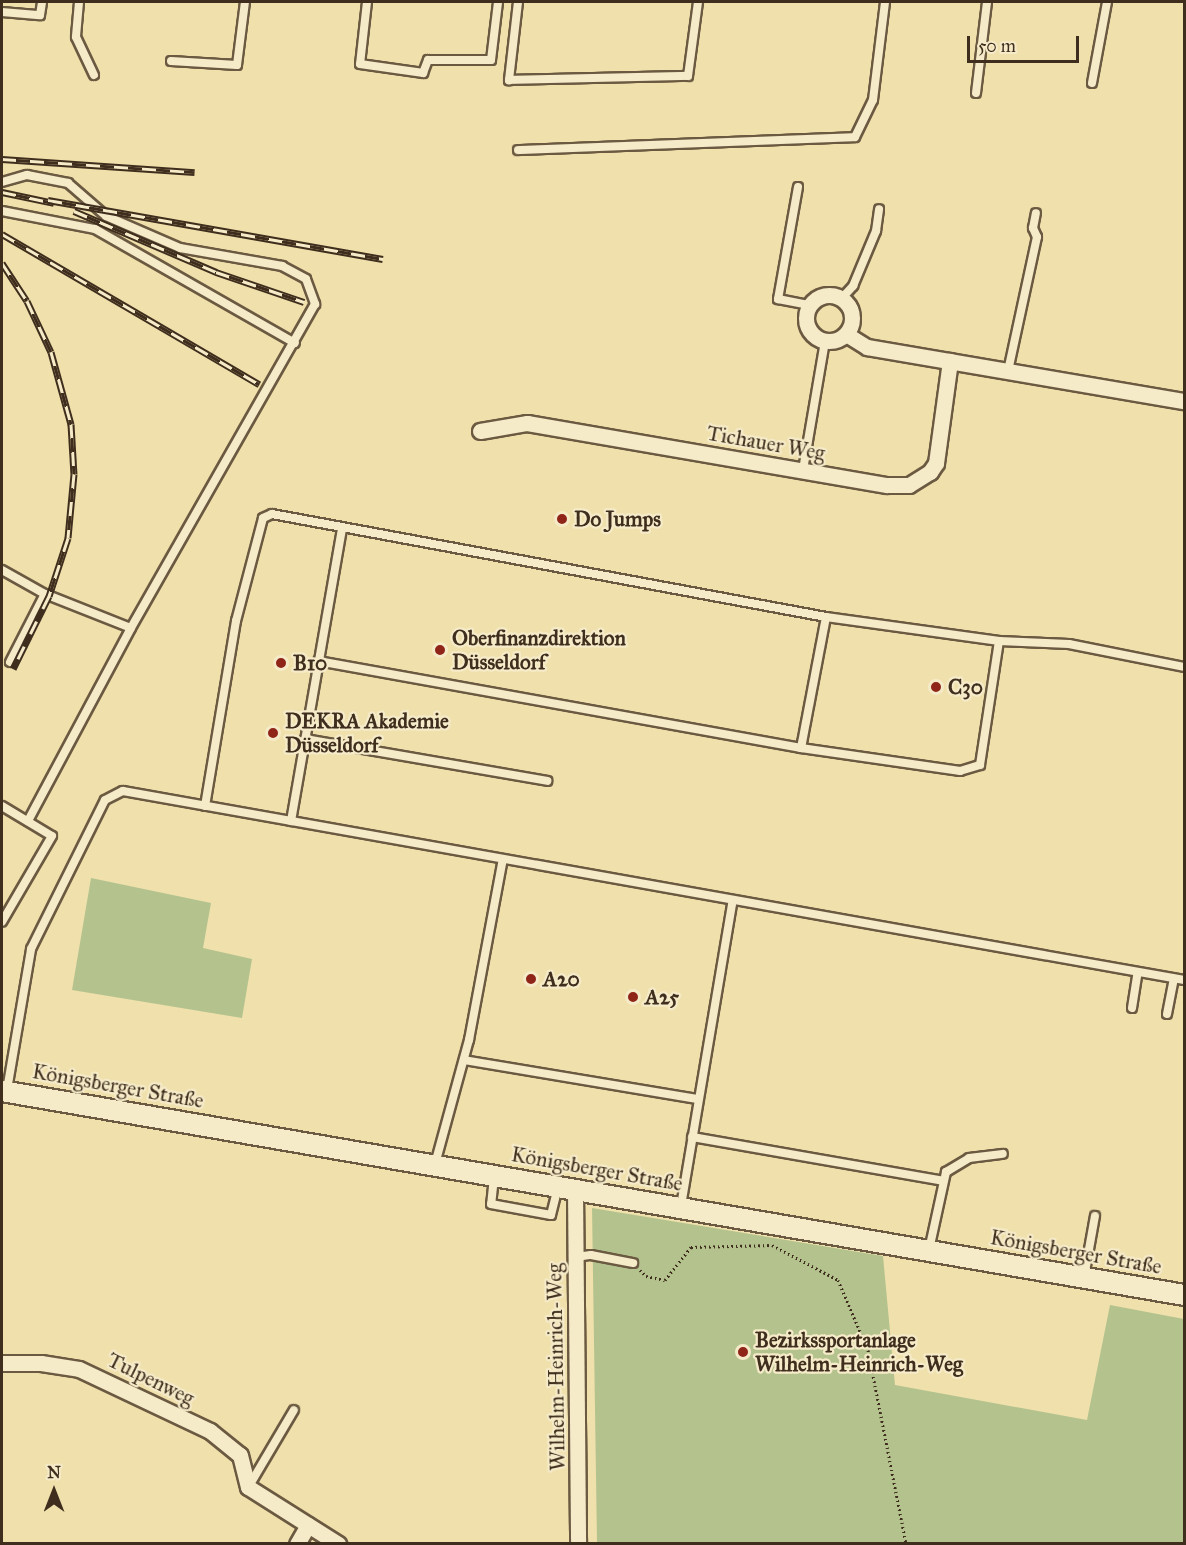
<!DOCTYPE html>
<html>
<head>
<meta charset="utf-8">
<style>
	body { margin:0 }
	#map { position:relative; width:1186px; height:1545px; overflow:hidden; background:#f0e0ac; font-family:"IM FELL Great Primer",serif }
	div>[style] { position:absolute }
	.green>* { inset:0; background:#b4c38e }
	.path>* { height:3px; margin-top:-1.5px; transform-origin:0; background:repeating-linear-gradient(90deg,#3f2e1d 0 1.5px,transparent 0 4.5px) }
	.roads { filter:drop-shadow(2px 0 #6b5a41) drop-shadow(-2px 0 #6b5a41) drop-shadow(0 2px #6b5a41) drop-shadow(0 -2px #6b5a41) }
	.lane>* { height:8px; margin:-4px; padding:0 4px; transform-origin:4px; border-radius:4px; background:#f5ebc9 }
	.street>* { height:15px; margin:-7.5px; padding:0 7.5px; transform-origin:7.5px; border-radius:7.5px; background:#f5ebc9 }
	.street>.ring { margin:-7.5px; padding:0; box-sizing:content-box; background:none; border:15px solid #f5ebc9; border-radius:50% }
	.secondary>* { height:20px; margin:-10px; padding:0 10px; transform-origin:10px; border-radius:10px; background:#f5ebc9 }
	.rail>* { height:7px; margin-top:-3.5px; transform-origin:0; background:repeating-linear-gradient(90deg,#f5ebc9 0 14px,#3f2e1d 0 28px); box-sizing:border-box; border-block:2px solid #3f2e1d }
	.dots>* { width:16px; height:16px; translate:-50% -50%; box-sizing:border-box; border:3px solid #f5ebc9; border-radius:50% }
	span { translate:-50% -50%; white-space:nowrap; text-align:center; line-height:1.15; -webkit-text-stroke:4.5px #f5ebc9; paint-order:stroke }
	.street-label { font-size:21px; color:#3f2e1d }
	.poi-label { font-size:21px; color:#3f2e1d; font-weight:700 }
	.left { translate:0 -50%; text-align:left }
	.frame { position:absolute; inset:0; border:3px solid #3f2e1d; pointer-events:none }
	.north { position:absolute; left:24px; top:1461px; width:60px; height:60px; -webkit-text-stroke:4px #f5ebc9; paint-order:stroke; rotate:0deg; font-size:16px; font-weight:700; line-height:24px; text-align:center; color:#3f2e1d }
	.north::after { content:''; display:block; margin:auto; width:21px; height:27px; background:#3f2e1d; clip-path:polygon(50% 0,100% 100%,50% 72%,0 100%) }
	.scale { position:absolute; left:967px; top:36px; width:112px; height:27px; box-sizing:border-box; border:3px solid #3f2e1d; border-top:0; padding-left:8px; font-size:18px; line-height:21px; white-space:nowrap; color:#3f2e1d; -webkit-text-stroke:4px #f5ebc9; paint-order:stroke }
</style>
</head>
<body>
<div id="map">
	<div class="green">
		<div style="clip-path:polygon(91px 878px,211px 903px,203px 948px,252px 959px,242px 1018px,72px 990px)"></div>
		<div style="clip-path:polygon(592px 1208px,883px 1256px,895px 1385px,1087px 1420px,1110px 1305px,1184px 1319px,1184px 1543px,597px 1543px)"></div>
	</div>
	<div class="path">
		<div style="left:640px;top:1270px;width:8px;rotate:45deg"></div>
		<div style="left:646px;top:1276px;width:19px;rotate:12deg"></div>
		<div style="left:665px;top:1280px;width:42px;rotate:-51.8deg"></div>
		<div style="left:691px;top:1247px;width:81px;rotate:-1.4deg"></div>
		<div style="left:772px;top:1245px;width:75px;rotate:27.9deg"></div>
		<div style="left:838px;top:1280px;width:76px;rotate:66.8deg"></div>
		<div style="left:868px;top:1350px;width:198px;rotate:78.9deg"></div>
	</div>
	<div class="roads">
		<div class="lane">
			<div style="left:79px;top:2px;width:35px;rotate:95deg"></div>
			<div style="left:76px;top:37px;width:42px;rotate:64.7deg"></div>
			<div style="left:367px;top:2px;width:62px;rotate:96.4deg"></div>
			<div style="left:360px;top:64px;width:64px;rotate:8.1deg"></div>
			<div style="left:423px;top:73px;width:14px;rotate:-69deg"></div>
			<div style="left:428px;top:60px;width:63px"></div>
			<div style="left:491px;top:60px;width:58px;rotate:-83.1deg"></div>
			<div style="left:518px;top:2px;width:79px;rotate:96.6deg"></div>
			<div style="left:509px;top:80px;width:179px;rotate:-1.3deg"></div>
			<div style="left:688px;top:76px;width:75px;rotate:-82.3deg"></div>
			<div style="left:2px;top:12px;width:38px;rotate:5deg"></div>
			<div style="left:40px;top:15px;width:13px;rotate:-81deg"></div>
			<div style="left:171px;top:61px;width:66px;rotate:3.5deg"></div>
			<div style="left:237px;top:65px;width:64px;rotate:-82.8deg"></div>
			<div style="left:1092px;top:83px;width:82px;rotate:-79.5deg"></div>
			<div style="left:976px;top:93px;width:92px;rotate:-83.1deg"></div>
			<div style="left:518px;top:150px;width:337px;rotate:-2.2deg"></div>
			<div style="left:855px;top:137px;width:41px;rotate:-64.1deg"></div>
			<div style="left:873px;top:100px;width:99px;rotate:-83deg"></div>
			<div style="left:2px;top:182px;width:26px;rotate:-16deg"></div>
			<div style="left:27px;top:175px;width:42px;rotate:11deg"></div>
			<div style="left:68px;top:183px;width:50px;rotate:41deg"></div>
			<div style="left:106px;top:216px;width:81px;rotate:23.4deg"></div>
			<div style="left:180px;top:248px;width:104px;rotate:10deg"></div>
			<div style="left:282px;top:266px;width:27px;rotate:28deg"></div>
			<div style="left:306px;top:279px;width:27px;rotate:70deg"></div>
			<div style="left:315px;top:304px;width:373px;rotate:119.6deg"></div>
			<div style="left:131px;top:628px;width:219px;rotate:118.1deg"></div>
			<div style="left:798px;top:187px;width:114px;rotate:100.1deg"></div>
			<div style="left:778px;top:299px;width:32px;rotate:11deg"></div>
			<div style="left:2px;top:211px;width:95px;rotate:11deg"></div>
			<div style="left:95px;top:229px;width:230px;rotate:29.7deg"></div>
			<div style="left:841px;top:299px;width:18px;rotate:-47deg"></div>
			<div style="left:853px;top:286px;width:60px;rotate:-67.3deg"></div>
			<div style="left:876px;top:231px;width:22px;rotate:-82deg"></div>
			<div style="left:1008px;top:371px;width:137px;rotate:-77.8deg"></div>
			<div style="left:1037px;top:237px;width:10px;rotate:-114deg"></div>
			<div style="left:1033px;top:228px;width:15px;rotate:-79deg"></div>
			<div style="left:803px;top:470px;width:131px;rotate:-80.3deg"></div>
			<div style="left:2px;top:570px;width:49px;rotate:29.2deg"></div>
			<div style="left:45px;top:594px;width:92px;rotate:21.6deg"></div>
			<div style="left:318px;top:661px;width:491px;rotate:10.2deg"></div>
			<div style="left:801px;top:748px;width:161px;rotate:8.2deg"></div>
			<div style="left:960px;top:771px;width:21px;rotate:-17deg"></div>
			<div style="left:980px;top:765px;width:125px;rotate:-81.3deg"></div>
			<div style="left:10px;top:662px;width:76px;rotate:-62.8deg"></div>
			<div style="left:305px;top:739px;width:246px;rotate:9.8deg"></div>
			<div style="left:801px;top:748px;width:133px;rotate:-79.2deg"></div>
			<div style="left:2px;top:806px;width:58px;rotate:31deg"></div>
			<div style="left:52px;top:836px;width:99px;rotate:120.2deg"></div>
			<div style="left:205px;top:806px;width:188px;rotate:-80.5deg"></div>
			<div style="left:236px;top:621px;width:106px;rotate:-75.3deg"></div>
			<div style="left:263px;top:518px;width:10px;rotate:-24deg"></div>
			<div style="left:272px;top:514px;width:563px;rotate:10.53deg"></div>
			<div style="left:826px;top:617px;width:175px;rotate:7.9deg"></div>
			<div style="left:999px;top:641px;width:70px;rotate:2.5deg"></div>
			<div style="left:1069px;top:644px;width:117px;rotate:11.3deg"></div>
			<div style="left:291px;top:821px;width:296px;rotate:-80.1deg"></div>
			<div style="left:1132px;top:1008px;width:36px;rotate:-81deg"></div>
			<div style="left:1167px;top:1014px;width:36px;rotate:-79deg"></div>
			<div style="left:464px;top:1060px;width:237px;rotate:9.5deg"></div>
			<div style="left:7px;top:1090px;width:143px;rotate:-80.3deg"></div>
			<div style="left:31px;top:949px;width:166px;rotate:-63.6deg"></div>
			<div style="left:105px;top:800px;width:20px;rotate:-27deg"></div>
			<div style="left:123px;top:791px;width:1078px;rotate:10.1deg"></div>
			<div style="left:692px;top:1137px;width:255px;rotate:9.9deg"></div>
			<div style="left:435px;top:1164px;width:129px;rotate:-74.7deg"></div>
			<div style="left:469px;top:1040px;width:184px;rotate:-79.4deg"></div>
			<div style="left:494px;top:1177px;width:27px;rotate:96deg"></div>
			<div style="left:491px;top:1204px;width:61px;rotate:10.4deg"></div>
			<div style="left:551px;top:1215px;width:29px;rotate:-76deg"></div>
			<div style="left:681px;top:1206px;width:310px;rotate:-80.4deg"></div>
			<div style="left:929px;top:1250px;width:80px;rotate:-77.7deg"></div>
			<div style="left:946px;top:1172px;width:27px;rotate:-31deg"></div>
			<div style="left:969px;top:1158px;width:34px;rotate:-7deg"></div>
			<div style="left:576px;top:1257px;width:15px;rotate:-8deg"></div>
			<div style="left:591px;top:1255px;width:43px;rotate:10.8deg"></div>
			<div style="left:1084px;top:1277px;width:62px;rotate:-79.8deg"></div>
			<div style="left:249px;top:1486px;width:88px;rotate:-59.4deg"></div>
		</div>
		<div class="street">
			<div class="ring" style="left:806px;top:295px;width:31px;height:31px"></div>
			<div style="left:846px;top:334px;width:25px;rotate:32deg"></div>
			<div style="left:867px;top:347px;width:322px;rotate:9.7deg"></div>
			<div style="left:480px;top:431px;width:48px;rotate:-9.7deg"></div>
			<div style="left:527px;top:423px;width:365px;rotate:9.8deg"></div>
			<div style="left:887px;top:485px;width:22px"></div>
			<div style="left:909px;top:485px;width:25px;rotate:-32deg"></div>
			<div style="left:930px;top:472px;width:11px;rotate:-56deg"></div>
			<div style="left:936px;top:463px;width:103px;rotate:-82.2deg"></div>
			<div style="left:575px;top:1189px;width:355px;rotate:89.5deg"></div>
			<div style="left:2px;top:1363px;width:39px"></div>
			<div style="left:41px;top:1363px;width:38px;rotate:9deg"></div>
			<div style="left:79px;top:1369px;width:145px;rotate:25.3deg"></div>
			<div style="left:210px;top:1431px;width:38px;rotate:39deg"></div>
			<div style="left:240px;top:1455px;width:33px;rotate:76deg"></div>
			<div style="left:248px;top:1487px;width:107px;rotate:32.3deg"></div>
			<div style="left:297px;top:1544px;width:22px;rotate:-60deg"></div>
		</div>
		<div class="secondary">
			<div style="left:2px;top:1091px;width:1199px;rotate:9.79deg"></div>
		</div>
	</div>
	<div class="rail">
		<div style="left:2px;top:159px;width:193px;rotate:3.9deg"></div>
		<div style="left:2px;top:192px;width:53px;rotate:11.9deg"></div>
		<div style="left:48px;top:200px;width:340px;rotate:10deg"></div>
		<div style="left:74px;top:211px;width:155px;rotate:23.2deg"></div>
		<div style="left:216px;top:272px;width:93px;rotate:18.8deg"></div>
		<div style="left:2px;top:234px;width:298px;rotate:30.3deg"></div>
		<div style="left:2px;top:263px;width:45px;rotate:56.7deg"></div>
		<div style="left:27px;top:301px;width:56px;rotate:64.8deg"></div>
		<div style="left:51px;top:352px;width:75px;rotate:74.5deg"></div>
		<div style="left:71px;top:424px;width:50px;rotate:86.6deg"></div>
		<div style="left:74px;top:474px;width:64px;rotate:95.4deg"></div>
		<div style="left:68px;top:538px;width:61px;rotate:108.1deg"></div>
		<div style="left:49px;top:596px;width:81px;rotate:116.3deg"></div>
	</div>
	<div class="dots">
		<div style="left:562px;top:519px;background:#8f2418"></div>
		<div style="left:440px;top:650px;background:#8f2418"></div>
		<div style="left:281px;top:663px;background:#8f2418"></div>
		<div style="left:936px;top:687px;background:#8f2418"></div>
		<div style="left:273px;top:733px;background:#8f2418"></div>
		<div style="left:531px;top:979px;background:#8f2418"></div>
		<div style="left:633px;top:997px;background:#8f2418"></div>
		<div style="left:743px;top:1352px;background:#8f2418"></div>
	</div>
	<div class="street-label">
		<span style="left:766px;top:443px;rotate:10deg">Tichauer Weg</span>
		<span style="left:118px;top:1086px;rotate:10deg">Königsberger Straße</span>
		<span style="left:597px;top:1169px;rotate:10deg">Königsberger Straße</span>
		<span style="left:1076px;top:1252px;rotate:10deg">Königsberger Straße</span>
		<span style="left:556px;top:1367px;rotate:-91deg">Wilhelm-Heinrich-Weg</span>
		<span style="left:151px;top:1379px;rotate:26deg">Tulpenweg</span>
	</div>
	<div class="poi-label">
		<span class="left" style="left:574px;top:519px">Do Jumps</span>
		<span class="left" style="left:452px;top:650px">Oberfinanzdirektion<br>Düsseldorf</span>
		<span class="left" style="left:293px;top:663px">B10</span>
		<span class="left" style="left:948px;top:687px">C30</span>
		<span class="left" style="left:285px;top:733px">DEKRA Akademie<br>Düsseldorf</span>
		<span class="left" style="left:543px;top:979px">A20</span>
		<span class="left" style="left:645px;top:997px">A25</span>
		<span class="left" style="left:755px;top:1352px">Bezirkssportanlage<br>Wilhelm-Heinrich-Weg</span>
	</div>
	<div class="frame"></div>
	<div class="north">N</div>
	<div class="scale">50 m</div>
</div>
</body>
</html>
